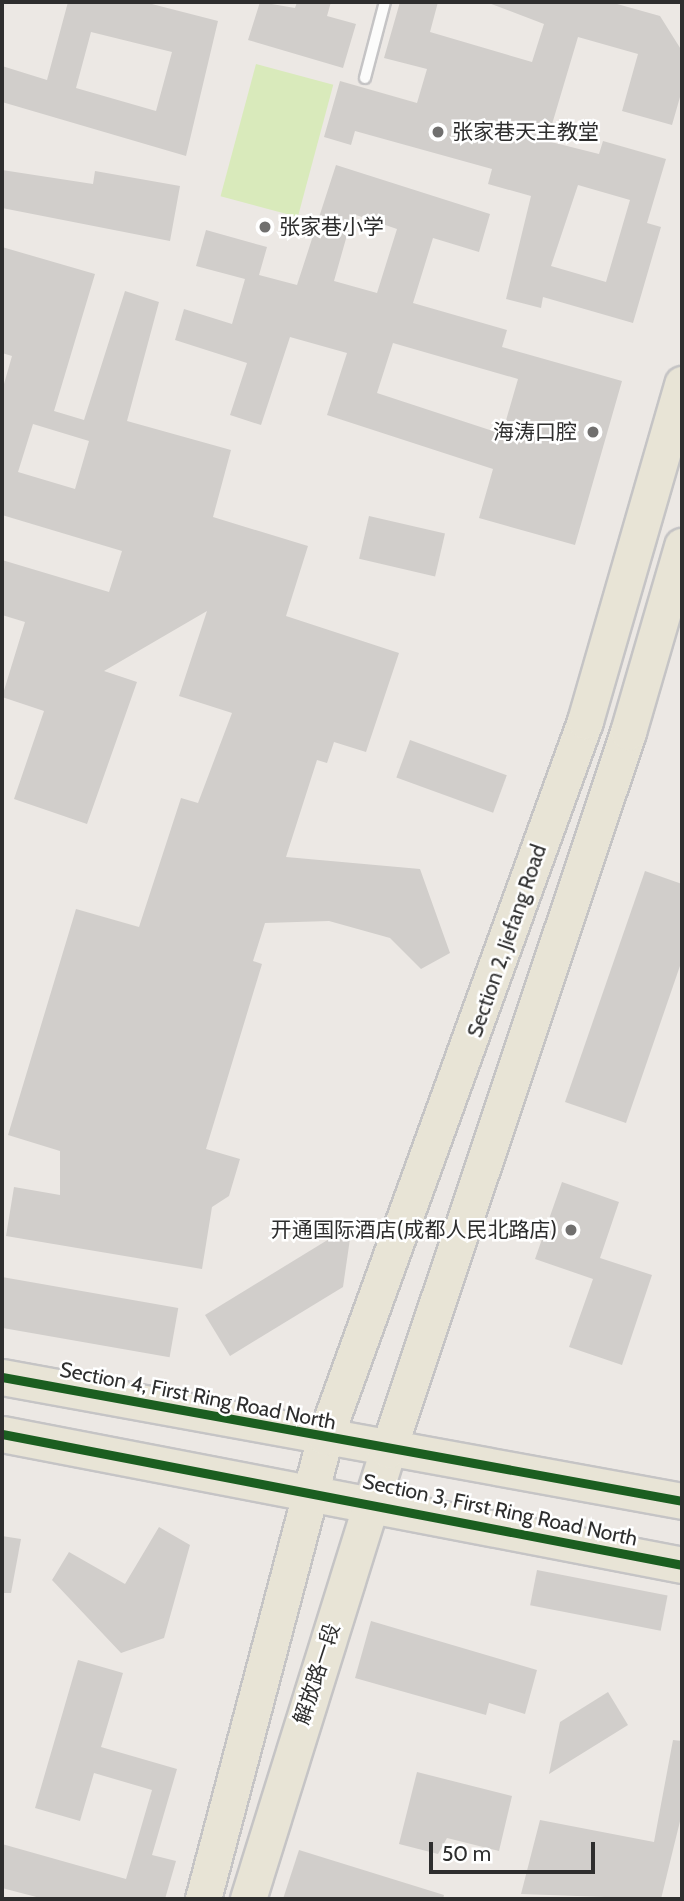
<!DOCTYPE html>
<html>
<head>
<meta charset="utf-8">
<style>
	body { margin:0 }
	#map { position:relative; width:684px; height:1901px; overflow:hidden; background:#ece8e4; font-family:Cabin,"Noto Sans SC",sans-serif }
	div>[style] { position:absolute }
	.pitch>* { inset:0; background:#d9eabb; transform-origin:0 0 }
	.building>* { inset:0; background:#d1cecb; transform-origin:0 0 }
	.roads { filter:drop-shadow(2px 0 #c5c4c5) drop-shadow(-2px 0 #c5c4c5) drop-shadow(0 2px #c5c4c5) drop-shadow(0 -2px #c5c4c5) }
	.service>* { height:10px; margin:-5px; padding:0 5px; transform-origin:5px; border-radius:5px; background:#fcfcfb }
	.primary>* { height:35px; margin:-17.5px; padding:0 17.5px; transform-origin:17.5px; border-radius:17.5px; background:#e8e4d6 }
	.cycleway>* { height:9px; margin:-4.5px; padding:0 4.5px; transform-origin:4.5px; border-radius:4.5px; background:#1b5e20 }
	.dots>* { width:19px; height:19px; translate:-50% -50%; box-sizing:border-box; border:4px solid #fff; border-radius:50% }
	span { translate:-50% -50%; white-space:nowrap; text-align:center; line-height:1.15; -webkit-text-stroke:5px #fff; paint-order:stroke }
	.poi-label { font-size:21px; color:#2e2e2e }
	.left { translate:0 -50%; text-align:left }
	.right { translate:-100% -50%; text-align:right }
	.street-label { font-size:21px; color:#2e2e2e }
	.frame { position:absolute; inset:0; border:4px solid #2e2e2e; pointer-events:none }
	.scale { position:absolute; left:429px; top:1842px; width:166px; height:32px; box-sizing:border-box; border:4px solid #2e2e2e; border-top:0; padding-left:9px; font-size:21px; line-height:24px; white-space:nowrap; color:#2e2e2e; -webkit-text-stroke:5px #fff; paint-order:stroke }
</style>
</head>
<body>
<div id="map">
	<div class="pitch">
		<div style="left:256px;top:64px;width:80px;height:137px;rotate:15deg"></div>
	</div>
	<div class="building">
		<div style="clip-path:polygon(evenodd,68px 2px,144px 2px,218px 21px,186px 156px,2px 102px,2px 66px,47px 80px,68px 2px,91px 32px,172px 52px,156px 111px,76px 88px,91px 32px)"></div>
		<div style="clip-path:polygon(260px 2px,295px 8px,297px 2px,331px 2px,327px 16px,356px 24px,343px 68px,248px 40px)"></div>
		<div style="clip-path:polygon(evenodd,400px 2px,438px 2px,430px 32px,532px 62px,544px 24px,486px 2px,610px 2px,660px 16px,682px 51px,682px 90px,672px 125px,622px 111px,638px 54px,578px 37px,547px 141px,599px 154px,603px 141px,666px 159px,647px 223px,661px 227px,633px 323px,543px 297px,541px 308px,506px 299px,531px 196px,488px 184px,492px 169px,355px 131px,351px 145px,324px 137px,340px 81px,417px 103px,427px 69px,384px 58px,400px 2px,578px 185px,630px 200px,606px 282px,551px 266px,578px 185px)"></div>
		<div style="clip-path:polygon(evenodd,336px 165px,490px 214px,479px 252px,433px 238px,413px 303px,507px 330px,502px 347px,622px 381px,575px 545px,479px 518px,493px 469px,327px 415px,347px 353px,290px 337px,261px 425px,230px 415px,247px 363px,175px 340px,184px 309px,232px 324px,245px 279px,196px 266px,206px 230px,267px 247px,259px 275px,297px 285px,336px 165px,353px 214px,397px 229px,377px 293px,334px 281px,353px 214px,336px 165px,393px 343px,518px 379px,502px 434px,377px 393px,393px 343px)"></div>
		<div style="clip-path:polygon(2px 170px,93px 184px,95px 171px,180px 186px,170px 241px,2px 208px)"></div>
		<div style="clip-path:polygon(evenodd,2px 247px,95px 274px,54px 411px,84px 420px,125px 291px,159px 302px,127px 421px,231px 450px,213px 517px,308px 546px,286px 616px,399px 653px,366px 752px,334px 742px,327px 763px,317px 760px,286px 857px,420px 869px,450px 953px,421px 969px,390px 938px,329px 921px,265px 923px,253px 961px,262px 964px,206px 1149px,240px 1159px,229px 1196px,212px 1207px,202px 1269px,6px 1236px,14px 1187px,60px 1195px,60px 1151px,8px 1135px,76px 909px,139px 927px,181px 798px,198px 803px,232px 713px,179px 696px,207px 611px,104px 671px,137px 682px,87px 824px,14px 799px,44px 711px,2px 697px,25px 622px,2px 615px,2px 560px,109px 592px,122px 551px,2px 515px,2px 391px,12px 356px,2px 353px,2px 247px,33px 424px,89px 441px,75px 489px,18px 472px,33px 424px)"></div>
		<div style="left:369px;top:516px;width:78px;height:44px;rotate:13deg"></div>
		<div style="left:410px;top:740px;width:103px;height:40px;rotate:20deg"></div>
		<div style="clip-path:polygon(645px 871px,682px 884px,682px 960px,626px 1123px,565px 1102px)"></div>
		<div style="clip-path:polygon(562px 1182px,619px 1202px,600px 1258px,652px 1275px,622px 1365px,569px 1347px,593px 1279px,535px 1259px)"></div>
		<div style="clip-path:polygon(352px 1225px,343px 1287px,230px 1356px,205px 1315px)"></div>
		<div style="left:2px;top:1277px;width:179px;height:50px;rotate:10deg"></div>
		<div style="clip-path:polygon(159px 1527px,190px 1545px,164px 1638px,121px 1653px,52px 1580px,69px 1552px,125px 1584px)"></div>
		<div style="clip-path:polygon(2px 1536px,21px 1539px,11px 1593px,2px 1593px)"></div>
		<div style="left:537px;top:1570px;width:133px;height:36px;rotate:11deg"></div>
		<div style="clip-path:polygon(371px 1621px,537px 1670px,525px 1714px,489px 1703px,486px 1715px,355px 1678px)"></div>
		<div style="clip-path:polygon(78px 1660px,123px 1673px,101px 1747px,177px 1769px,152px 1855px,176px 1861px,165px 1899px,44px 1899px,2px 1888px,2px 1844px,126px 1879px,152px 1790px,94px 1773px,80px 1821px,35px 1808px)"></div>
		<div style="clip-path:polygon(608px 1692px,628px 1725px,549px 1774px,560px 1722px)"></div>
		<div style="clip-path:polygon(673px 1740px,682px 1741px,682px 1813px,661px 1899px,521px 1894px,540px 1820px,654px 1842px)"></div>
		<div style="clip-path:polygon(417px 1772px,512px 1796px,499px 1851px,447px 1838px,438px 1854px,399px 1844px)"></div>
		<div style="clip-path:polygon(299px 1850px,444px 1895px,443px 1899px,283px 1899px)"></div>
	</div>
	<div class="roads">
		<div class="service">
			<div style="left:365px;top:78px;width:79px;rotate:-75.3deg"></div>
		</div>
		<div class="primary">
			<div style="left:2px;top:1377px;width:691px;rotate:10.33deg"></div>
			<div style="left:2px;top:1434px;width:693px;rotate:10.9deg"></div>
			<div style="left:203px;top:1899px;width:478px;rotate:-75.2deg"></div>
			<div style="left:325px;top:1437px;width:762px;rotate:-70.04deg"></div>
			<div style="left:585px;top:721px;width:351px;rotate:-73.9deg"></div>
			<div style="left:248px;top:1899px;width:470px;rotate:-72.7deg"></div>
			<div style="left:388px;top:1450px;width:757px;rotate:-71.52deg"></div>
			<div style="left:628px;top:732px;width:194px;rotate:-73.8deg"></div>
		</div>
	</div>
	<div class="cycleway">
		<div style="left:2px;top:1377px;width:691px;rotate:10.33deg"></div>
		<div style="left:2px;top:1434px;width:693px;rotate:10.9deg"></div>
	</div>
	<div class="dots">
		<div style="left:438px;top:132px;background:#706f6e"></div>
		<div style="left:265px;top:227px;background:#706f6e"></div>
		<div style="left:593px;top:432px;background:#706f6e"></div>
		<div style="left:571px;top:1230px;background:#706f6e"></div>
	</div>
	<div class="poi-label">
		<span class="left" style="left:452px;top:132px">张家巷天主教堂</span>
		<span class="left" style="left:279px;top:227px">张家巷小学</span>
		<span class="right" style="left:577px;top:432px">海涛口腔</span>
		<span class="right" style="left:557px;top:1230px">开通国际酒店(成都人民北路店)</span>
	</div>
	<div class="street-label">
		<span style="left:507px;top:941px;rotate:-71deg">Section 2, Jiefang Road</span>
		<span style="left:198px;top:1396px;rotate:11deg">Section 4, First Ring Road North</span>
		<span style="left:500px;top:1510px;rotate:12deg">Section 3, First Ring Road North</span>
		<span style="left:317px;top:1674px;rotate:-72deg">解放路一段</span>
	</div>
	<div class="frame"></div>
	<div class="scale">50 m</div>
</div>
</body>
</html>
